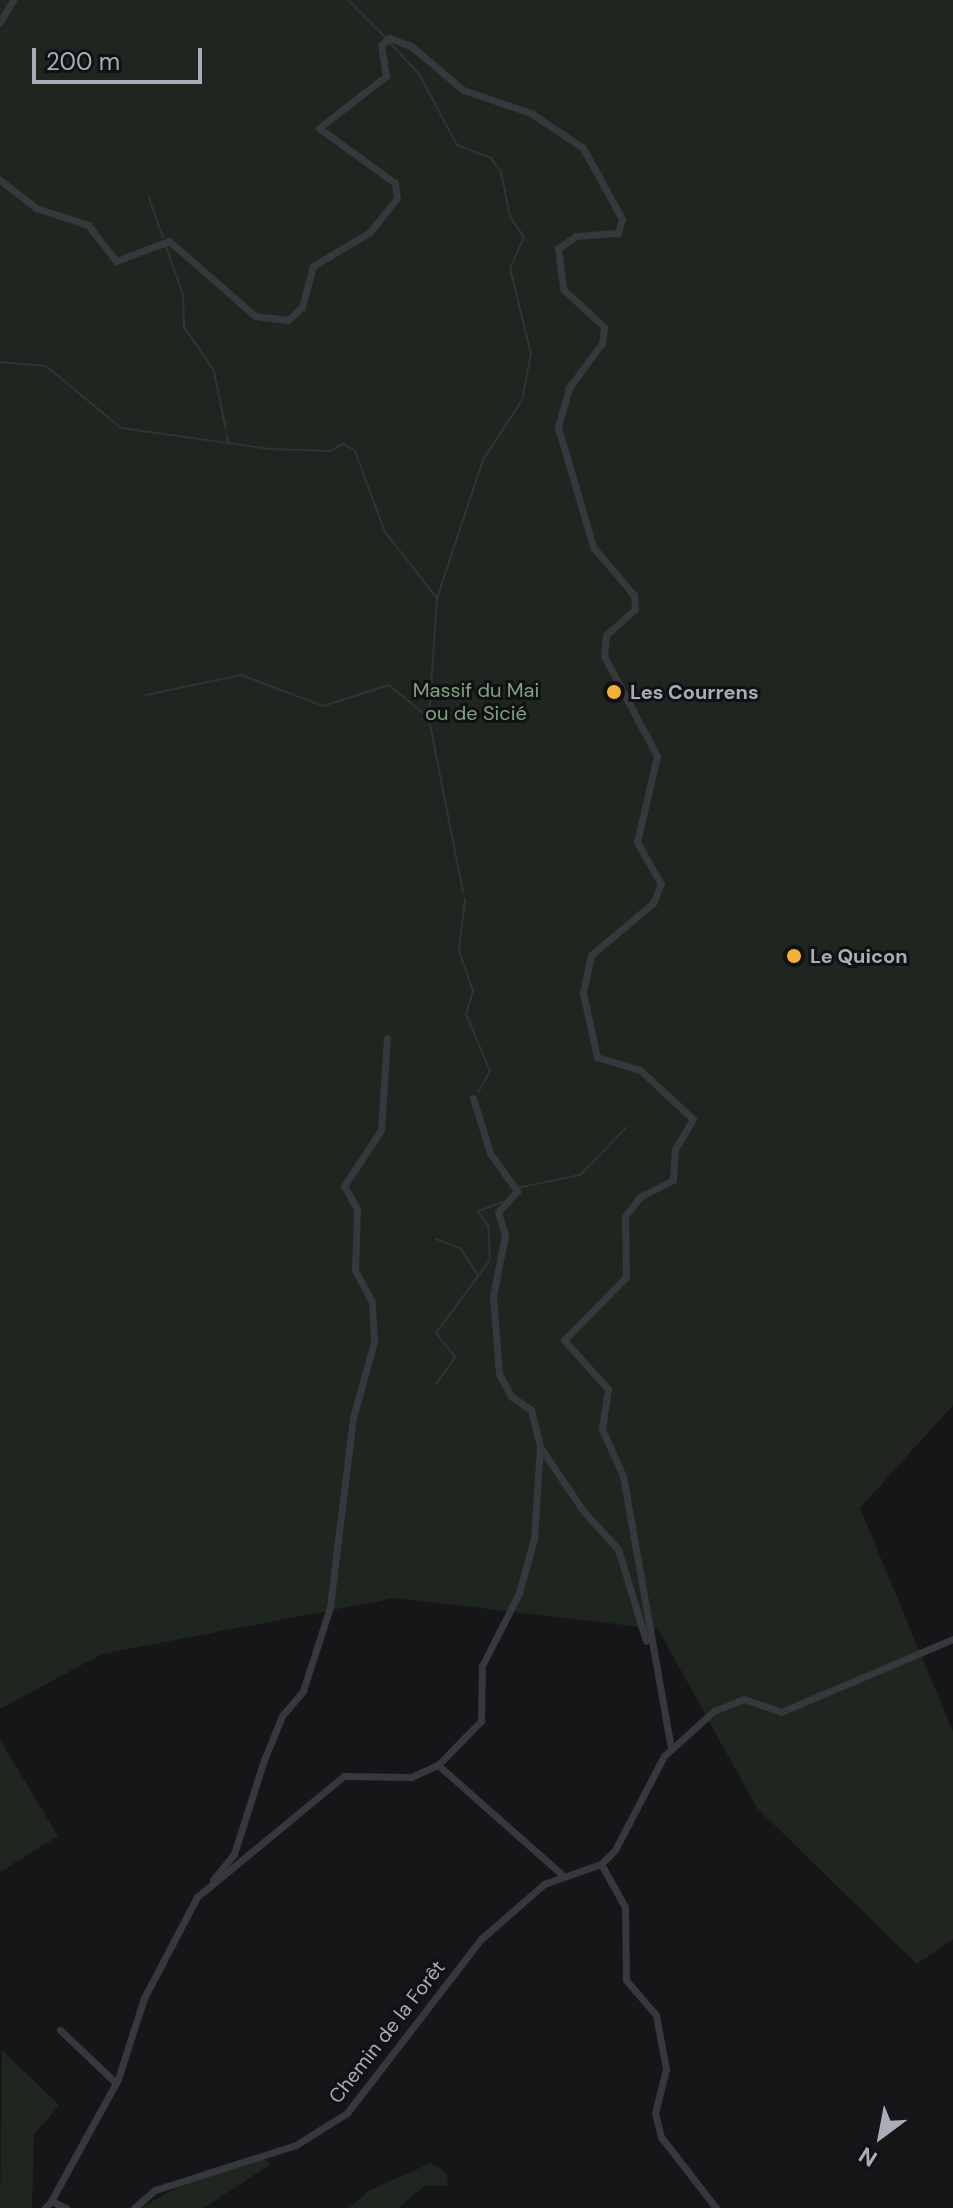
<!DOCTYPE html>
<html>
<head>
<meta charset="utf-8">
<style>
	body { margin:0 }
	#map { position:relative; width:953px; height:2208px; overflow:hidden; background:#161618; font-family:"DM Sans",sans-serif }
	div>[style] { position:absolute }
	.green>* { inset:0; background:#1e261f }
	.stream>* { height:2px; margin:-1px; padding:0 1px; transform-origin:1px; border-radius:1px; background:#2c353c }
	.minor>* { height:7px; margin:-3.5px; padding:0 3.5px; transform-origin:3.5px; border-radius:3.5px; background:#37383d }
	.dots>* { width:22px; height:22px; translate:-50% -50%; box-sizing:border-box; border:4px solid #111113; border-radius:50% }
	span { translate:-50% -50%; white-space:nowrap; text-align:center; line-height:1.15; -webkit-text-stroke:6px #111113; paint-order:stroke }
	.park-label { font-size:20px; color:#7fa381 }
	.poi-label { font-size:20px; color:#a8adb8; font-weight:700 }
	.left { translate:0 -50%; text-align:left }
	.street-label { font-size:20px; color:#a8adb8 }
	.north { position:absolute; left:841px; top:2096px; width:80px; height:80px; -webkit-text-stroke:6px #111113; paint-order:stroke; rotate:212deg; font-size:22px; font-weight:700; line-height:32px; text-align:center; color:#a8adb8 }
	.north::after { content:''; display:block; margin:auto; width:28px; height:36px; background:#a8adb8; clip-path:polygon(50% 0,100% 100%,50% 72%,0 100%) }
	.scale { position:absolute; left:32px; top:48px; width:170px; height:36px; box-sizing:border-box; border:4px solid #a8adb8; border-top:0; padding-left:10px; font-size:24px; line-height:28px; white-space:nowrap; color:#a8adb8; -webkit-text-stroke:6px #111113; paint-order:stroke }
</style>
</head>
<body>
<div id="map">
	<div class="green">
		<div style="clip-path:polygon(0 0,953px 0,953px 1405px,860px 1508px,953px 1732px,953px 1939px,917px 1964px,757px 1808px,658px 1629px,395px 1598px,102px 1654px,0 1709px)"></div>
		<div style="clip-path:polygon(0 1740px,58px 1836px,0 1872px)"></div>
		<div style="clip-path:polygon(2px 2050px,59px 2105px,34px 2135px,32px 2208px,0 2208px)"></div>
		<div style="clip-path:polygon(262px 2159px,271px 2164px,204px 2208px,141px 2208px,179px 2186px)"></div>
		<div style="clip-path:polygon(431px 2163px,447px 2174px,448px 2186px,426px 2185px,398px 2208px,349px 2208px,370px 2190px)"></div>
	</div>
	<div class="stream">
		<div style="left:348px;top:0;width:54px;rotate:45deg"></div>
		<div style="left:390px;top:43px;width:42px;rotate:46.9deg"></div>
		<div style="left:419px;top:74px;width:81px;rotate:61.8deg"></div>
		<div style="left:457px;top:145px;width:36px;rotate:21deg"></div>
		<div style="left:491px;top:158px;width:17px;rotate:54deg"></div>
		<div style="left:501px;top:172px;width:46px;rotate:78.7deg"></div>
		<div style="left:510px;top:217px;width:24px;rotate:55deg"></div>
		<div style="left:524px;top:237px;width:34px;rotate:114deg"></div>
		<div style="left:510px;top:268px;width:89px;rotate:76.3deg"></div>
		<div style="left:531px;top:354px;width:47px;rotate:101.1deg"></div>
		<div style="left:522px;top:400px;width:72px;rotate:123deg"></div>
		<div style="left:483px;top:460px;width:145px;rotate:108.4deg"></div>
		<div style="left:437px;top:598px;width:121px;rotate:93.8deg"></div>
		<div style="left:429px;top:719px;width:176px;rotate:78.9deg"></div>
		<div style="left:149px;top:198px;width:42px;rotate:70.7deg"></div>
		<div style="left:165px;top:244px;width:53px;rotate:70.2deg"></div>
		<div style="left:183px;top:294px;width:33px;rotate:88deg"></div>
		<div style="left:184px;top:327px;width:53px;rotate:55.7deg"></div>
		<div style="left:214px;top:371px;width:60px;rotate:78.5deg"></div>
		<div style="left:0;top:362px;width:46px;rotate:5deg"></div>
		<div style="left:46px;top:366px;width:97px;rotate:39.6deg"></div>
		<div style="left:121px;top:428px;width:151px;rotate:8deg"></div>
		<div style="left:271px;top:449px;width:59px;rotate:1.9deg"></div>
		<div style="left:330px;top:451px;width:15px;rotate:-28deg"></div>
		<div style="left:343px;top:444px;width:14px;rotate:30deg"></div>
		<div style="left:355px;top:451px;width:86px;rotate:69.7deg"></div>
		<div style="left:385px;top:532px;width:84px;rotate:51.8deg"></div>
		<div style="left:227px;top:435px;width:10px;rotate:79deg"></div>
		<div style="left:146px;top:695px;width:97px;rotate:-11.9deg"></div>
		<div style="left:241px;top:675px;width:88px;rotate:20.7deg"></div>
		<div style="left:323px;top:706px;width:69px;rotate:-17.7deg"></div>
		<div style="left:389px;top:685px;width:52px;rotate:39.5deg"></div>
		<div style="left:465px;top:899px;width:52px;rotate:96.6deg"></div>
		<div style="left:459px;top:951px;width:42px;rotate:70.7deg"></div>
		<div style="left:473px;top:991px;width:24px;rotate:107deg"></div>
		<div style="left:466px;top:1014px;width:62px;rotate:67.2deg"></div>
		<div style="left:490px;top:1071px;width:25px;rotate:119deg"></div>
		<div style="left:517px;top:1188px;width:64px;rotate:-11.7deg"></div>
		<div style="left:580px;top:1175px;width:67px;rotate:-45.6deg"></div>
		<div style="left:436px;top:1239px;width:26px;rotate:21deg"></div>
		<div style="left:460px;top:1248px;width:33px;rotate:57deg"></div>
		<div style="left:437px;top:1383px;width:32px;rotate:-55deg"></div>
		<div style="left:455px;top:1357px;width:31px;rotate:-128deg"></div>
		<div style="left:436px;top:1333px;width:91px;rotate:-53.5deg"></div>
		<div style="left:490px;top:1260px;width:34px;rotate:-93deg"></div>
		<div style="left:488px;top:1226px;width:18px;rotate:-124deg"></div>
		<div style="left:478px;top:1211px;width:27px;rotate:-20deg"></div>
	</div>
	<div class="minor">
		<div style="left:0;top:22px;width:26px;rotate:-59deg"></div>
		<div style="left:0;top:180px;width:46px;rotate:37.9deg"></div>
		<div style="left:36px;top:208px;width:55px;rotate:18.1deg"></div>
		<div style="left:88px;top:225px;width:46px;rotate:52.1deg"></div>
		<div style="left:116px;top:261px;width:57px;rotate:-20.7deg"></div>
		<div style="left:169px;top:241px;width:114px;rotate:41.1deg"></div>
		<div style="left:255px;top:316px;width:33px;rotate:7deg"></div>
		<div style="left:288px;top:320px;width:19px;rotate:-43deg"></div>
		<div style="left:302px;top:307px;width:42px;rotate:-75deg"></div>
		<div style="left:313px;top:266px;width:66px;rotate:-30.8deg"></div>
		<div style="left:370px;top:232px;width:43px;rotate:-51.5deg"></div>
		<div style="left:397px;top:198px;width:15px;rotate:-98deg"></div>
		<div style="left:395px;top:183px;width:94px;rotate:-144.1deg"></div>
		<div style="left:319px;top:128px;width:85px;rotate:-37.8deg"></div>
		<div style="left:386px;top:76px;width:31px;rotate:-99deg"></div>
		<div style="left:381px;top:45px;width:11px;rotate:-41deg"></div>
		<div style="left:389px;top:38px;width:23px;rotate:20deg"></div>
		<div style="left:411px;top:46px;width:68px;rotate:40.2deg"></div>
		<div style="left:463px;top:90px;width:72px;rotate:18.7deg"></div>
		<div style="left:531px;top:113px;width:63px;rotate:33.9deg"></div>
		<div style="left:583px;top:148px;width:81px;rotate:61.2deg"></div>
		<div style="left:622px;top:219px;width:15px;rotate:106deg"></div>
		<div style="left:618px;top:233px;width:42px;rotate:175.9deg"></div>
		<div style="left:576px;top:236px;width:22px;rotate:146deg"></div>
		<div style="left:558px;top:248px;width:41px;rotate:83deg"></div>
		<div style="left:563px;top:289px;width:56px;rotate:42.8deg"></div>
		<div style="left:604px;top:327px;width:16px;rotate:97deg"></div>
		<div style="left:602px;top:343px;width:56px;rotate:126.3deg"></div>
		<div style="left:569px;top:388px;width:41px;rotate:105.8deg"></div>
		<div style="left:558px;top:427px;width:125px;rotate:73.7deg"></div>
		<div style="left:593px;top:547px;width:63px;rotate:49.5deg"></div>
		<div style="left:634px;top:595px;width:14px;rotate:86deg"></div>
		<div style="left:635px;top:609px;width:39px;rotate:138deg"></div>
		<div style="left:606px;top:635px;width:21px;rotate:95deg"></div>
		<div style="left:604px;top:656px;width:113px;rotate:62.1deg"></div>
		<div style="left:657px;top:756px;width:88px;rotate:103.1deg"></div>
		<div style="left:637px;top:842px;width:48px;rotate:60.3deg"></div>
		<div style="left:661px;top:884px;width:21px;rotate:113deg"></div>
		<div style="left:653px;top:903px;width:81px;rotate:140deg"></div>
		<div style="left:591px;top:955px;width:39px;rotate:102deg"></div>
		<div style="left:583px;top:993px;width:66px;rotate:77.7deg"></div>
		<div style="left:597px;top:1057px;width:45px;rotate:16.8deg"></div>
		<div style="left:640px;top:1070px;width:72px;rotate:42.8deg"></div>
		<div style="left:693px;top:1119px;width:35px;rotate:121deg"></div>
		<div style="left:675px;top:1149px;width:31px;rotate:94deg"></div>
		<div style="left:673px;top:1180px;width:37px;rotate:153deg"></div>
		<div style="left:640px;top:1197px;width:24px;rotate:128deg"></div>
		<div style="left:625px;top:1216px;width:61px;rotate:89.1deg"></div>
		<div style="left:626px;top:1277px;width:88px;rotate:134.5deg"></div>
		<div style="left:564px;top:1340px;width:66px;rotate:48.1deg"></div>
		<div style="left:608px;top:1389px;width:40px;rotate:98.5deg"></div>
		<div style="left:602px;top:1429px;width:51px;rotate:65.9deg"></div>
		<div style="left:623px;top:1476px;width:275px;rotate:80deg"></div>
		<div style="left:473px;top:1098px;width:58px;rotate:72.8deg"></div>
		<div style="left:490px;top:1153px;width:47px;rotate:54.6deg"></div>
		<div style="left:517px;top:1191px;width:28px;rotate:132deg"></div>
		<div style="left:498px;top:1212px;width:24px;rotate:73deg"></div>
		<div style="left:505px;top:1235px;width:63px;rotate:101deg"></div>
		<div style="left:493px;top:1297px;width:77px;rotate:85.5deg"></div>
		<div style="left:499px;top:1374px;width:26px;rotate:61deg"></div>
		<div style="left:512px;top:1397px;width:23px;rotate:34deg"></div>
		<div style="left:531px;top:1410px;width:38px;rotate:76deg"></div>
		<div style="left:540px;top:1447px;width:78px;rotate:55.9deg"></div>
		<div style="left:584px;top:1512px;width:50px;rotate:47.4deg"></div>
		<div style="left:618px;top:1549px;width:96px;rotate:73.1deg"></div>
		<div style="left:438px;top:1765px;width:164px;rotate:41.5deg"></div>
		<div style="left:601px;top:1864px;width:49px;rotate:60.8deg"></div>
		<div style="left:625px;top:1907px;width:73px;rotate:89.2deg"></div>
		<div style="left:626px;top:1980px;width:46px;rotate:49.4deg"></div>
		<div style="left:656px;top:2015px;width:55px;rotate:79.5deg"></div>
		<div style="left:666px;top:2069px;width:45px;rotate:104deg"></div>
		<div style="left:655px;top:2113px;width:25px;rotate:76deg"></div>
		<div style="left:661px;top:2137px;width:90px;rotate:52.2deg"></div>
		<div style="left:213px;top:1880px;width:33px;rotate:-51deg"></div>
		<div style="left:234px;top:1854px;width:99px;rotate:-72.3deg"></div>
		<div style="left:264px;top:1760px;width:48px;rotate:-67.8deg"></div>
		<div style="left:282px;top:1716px;width:33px;rotate:-50deg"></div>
		<div style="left:303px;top:1691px;width:88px;rotate:-72.2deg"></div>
		<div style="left:330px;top:1607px;width:190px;rotate:-83.1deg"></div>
		<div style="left:353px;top:1418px;width:79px;rotate:-74.6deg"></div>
		<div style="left:374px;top:1342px;width:40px;rotate:-92.9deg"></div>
		<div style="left:372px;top:1302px;width:36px;rotate:-118deg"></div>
		<div style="left:355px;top:1270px;width:61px;rotate:-88.1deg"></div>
		<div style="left:357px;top:1209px;width:26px;rotate:-119deg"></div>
		<div style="left:344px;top:1186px;width:67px;rotate:-56.5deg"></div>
		<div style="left:381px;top:1130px;width:92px;rotate:-86.3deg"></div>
		<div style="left:60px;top:2030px;width:77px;rotate:43.4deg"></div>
		<div style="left:51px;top:2201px;width:139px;rotate:-61.2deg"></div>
		<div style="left:118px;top:2079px;width:85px;rotate:-72.2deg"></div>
		<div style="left:144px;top:1998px;width:114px;rotate:-62.3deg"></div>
		<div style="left:197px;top:1897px;width:190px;rotate:-39.5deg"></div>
		<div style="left:344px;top:1776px;width:67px;rotate:0.9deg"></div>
		<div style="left:411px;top:1777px;width:30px;rotate:-24deg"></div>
		<div style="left:438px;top:1765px;width:62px;rotate:-45.7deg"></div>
		<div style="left:481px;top:1721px;width:55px;rotate:-89deg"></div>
		<div style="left:482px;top:1666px;width:82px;rotate:-63.1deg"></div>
		<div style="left:519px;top:1593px;width:56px;rotate:-74.5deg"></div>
		<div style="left:534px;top:1539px;width:92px;rotate:-86.3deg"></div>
		<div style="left:45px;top:2208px;width:9px;rotate:-49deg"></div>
		<div style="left:51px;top:2201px;width:17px;rotate:25deg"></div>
		<div style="left:134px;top:2208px;width:28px;rotate:-41deg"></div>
		<div style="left:155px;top:2190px;width:148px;rotate:-17.7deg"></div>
		<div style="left:296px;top:2145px;width:60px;rotate:-32.1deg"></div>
		<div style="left:347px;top:2113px;width:220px;rotate:-52.4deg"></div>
		<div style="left:481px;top:1939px;width:84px;rotate:-41.1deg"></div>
		<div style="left:544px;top:1884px;width:60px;rotate:-19.3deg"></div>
		<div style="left:601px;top:1864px;width:20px;rotate:-45deg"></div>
		<div style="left:615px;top:1850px;width:106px;rotate:-62.5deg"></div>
		<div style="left:664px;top:1756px;width:67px;rotate:-42deg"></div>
		<div style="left:714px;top:1711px;width:32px;rotate:-22deg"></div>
		<div style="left:744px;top:1699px;width:39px;rotate:19deg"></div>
		<div style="left:781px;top:1712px;width:187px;rotate:-23deg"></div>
	</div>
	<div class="dots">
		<div style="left:614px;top:692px;background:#f2b134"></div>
		<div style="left:794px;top:956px;background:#f2b134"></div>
	</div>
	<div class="park-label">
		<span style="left:476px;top:702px">Massif du Mai<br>ou de Sicié</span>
	</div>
	<div class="poi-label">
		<span class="left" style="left:630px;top:692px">Les Courrens</span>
		<span class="left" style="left:810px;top:956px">Le Quicon</span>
	</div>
	<div class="street-label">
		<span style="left:387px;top:2032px;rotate:-52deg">Chemin de la Forêt</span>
	</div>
	<div class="north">N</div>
	<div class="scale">200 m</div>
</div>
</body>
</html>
